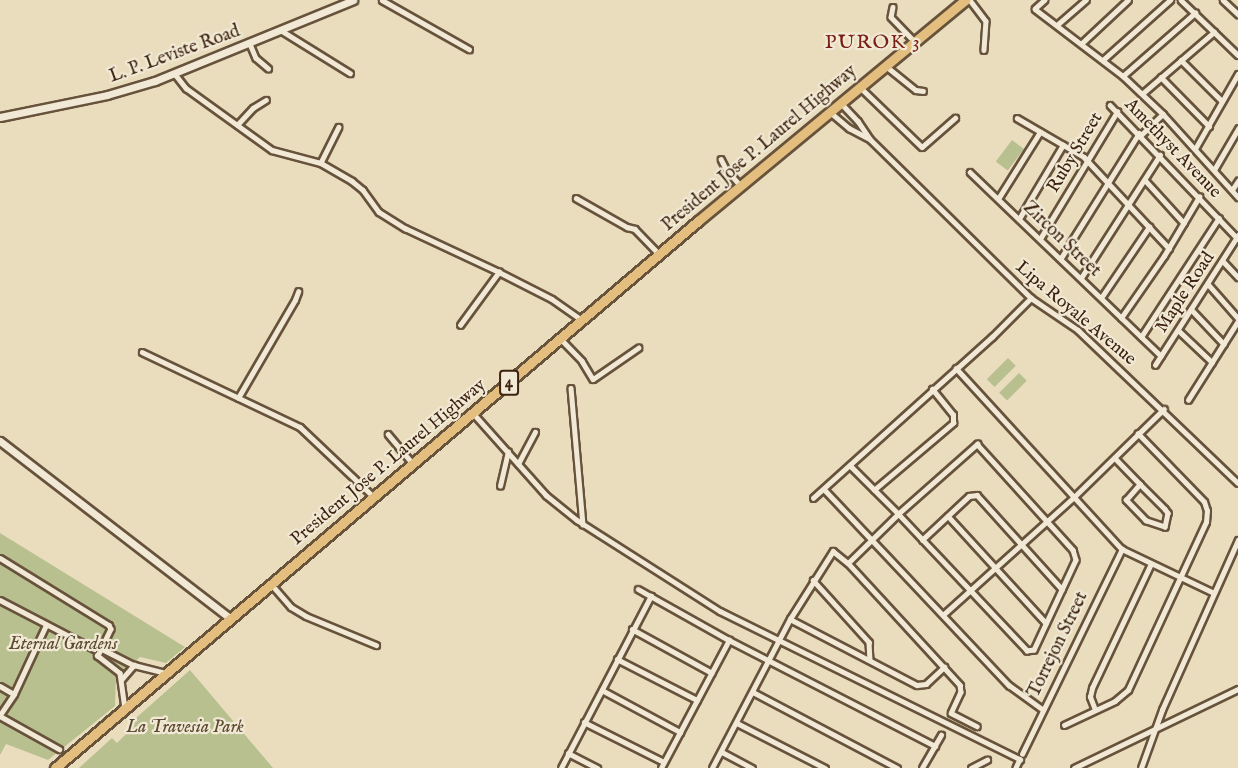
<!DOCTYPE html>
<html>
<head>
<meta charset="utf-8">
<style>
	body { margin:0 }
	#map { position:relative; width:1238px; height:768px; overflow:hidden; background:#e9ddbe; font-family:"IM FELL English",serif }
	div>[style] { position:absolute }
	.green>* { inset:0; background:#b9c08f; transform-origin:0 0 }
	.roads { filter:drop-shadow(2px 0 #67523b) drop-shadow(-2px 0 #67523b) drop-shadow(0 2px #67523b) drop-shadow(0 -2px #67523b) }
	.street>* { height:4.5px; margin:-2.25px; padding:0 2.25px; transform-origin:2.25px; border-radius:2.25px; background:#f1e9d5 }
	.secondary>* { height:7px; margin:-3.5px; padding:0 3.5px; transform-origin:3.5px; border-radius:3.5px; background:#f1e9d5 }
	.highway>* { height:9px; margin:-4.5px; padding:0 4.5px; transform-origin:4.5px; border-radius:4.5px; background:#e4be7f }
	span { translate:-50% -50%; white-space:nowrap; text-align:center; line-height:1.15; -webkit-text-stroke:4.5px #f1e9d5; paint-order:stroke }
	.shield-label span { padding:2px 4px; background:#f1e9d5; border:2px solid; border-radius:4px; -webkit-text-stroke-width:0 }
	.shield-label { font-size:16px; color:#3c230f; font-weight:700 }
	.street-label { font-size:18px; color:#3c230f }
	.park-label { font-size:18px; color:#5b4a2f; font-style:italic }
	.neighbourhood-label { font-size:20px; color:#7a1f14; letter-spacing:1.5px }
</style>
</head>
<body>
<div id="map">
	<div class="green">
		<div style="left:1012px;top:140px;width:15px;height:27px;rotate:37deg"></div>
		<div style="left:1008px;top:358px;width:11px;height:30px;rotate:45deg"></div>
		<div style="left:1019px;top:373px;width:11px;height:28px;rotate:45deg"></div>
		<div style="clip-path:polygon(0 533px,185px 647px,166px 663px,140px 657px,116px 678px,115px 706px,48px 760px,6px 744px,0 755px)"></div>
		<div style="clip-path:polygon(190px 670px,273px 768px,79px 768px,112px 738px,117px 743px,130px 730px,127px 726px)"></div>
	</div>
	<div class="roads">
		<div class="street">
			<div style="left:382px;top:0;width:100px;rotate:29.4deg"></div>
			<div style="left:970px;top:0;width:26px;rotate:53deg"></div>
			<div style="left:986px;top:21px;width:29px;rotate:94deg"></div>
			<div style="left:1045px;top:0;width:13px;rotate:138deg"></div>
			<div style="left:1035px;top:9px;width:111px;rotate:37.3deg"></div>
			<div style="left:1123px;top:76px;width:55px;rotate:43.5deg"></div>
			<div style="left:1163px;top:114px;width:112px;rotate:47.9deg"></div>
			<div style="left:1181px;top:0;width:79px;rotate:44deg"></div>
			<div style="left:1223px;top:0;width:21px;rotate:43deg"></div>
			<div style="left:893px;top:7px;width:10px;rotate:101deg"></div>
			<div style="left:891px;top:17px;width:35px;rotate:46deg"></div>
			<div style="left:1057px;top:25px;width:38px;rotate:-41deg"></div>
			<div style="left:282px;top:31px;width:80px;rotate:31.7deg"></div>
			<div style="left:250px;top:44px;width:15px;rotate:67deg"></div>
			<div style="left:256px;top:58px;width:16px;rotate:40deg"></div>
			<div style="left:1081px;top:44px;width:64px;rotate:-43.1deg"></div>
			<div style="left:1103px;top:60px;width:90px;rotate:-41.8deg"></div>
			<div style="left:1181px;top:60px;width:58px;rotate:45deg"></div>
			<div style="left:886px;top:66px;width:38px;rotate:39deg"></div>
			<div style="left:916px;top:90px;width:7px;rotate:8deg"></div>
			<div style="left:175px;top:74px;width:18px;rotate:52deg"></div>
			<div style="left:186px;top:88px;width:106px;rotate:35.8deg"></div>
			<div style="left:272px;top:150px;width:51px;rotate:14.9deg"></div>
			<div style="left:1123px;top:76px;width:96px;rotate:-41.2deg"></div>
			<div style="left:1161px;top:77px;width:69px;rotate:45.6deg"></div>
			<div style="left:860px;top:87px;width:86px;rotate:44.1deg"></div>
			<div style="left:922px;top:147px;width:44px;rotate:-41.3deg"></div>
			<div style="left:1142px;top:94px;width:95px;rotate:-40.7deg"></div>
			<div style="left:841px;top:103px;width:25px;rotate:47deg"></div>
			<div style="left:858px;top:121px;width:22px;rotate:56deg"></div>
			<div style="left:870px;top:139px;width:226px;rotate:44.6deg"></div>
			<div style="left:1031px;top:298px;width:57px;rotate:34.2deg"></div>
			<div style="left:1078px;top:330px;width:221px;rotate:43.7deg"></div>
			<div style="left:1110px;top:105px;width:185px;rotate:46.3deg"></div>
			<div style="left:830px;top:112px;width:25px;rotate:40deg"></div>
			<div style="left:849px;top:128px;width:21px;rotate:28deg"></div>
			<div style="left:1017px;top:118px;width:78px;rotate:30.2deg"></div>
			<div style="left:1084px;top:157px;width:125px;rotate:47deg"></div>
			<div style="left:237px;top:125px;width:23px;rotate:-47deg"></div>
			<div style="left:253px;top:108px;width:15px;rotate:-32deg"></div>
			<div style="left:339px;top:127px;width:40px;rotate:116.6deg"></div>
			<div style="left:321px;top:163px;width:36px;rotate:30deg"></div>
			<div style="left:352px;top:181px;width:14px;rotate:39deg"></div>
			<div style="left:363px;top:190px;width:27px;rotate:54deg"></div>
			<div style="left:379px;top:212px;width:31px;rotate:32deg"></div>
			<div style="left:405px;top:228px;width:104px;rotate:25.1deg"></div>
			<div style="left:1141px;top:135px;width:30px;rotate:-44deg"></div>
			<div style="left:1195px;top:149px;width:86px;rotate:-60.2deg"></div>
			<div style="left:721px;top:159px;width:11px;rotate:63deg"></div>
			<div style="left:726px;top:169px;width:23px;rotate:49deg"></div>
			<div style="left:1214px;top:170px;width:48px;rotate:-59.7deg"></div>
			<div style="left:970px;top:172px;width:265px;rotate:43.9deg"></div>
			<div style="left:1145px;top:180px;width:58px;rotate:47.8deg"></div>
			<div style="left:1232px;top:190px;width:11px;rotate:-56deg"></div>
			<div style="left:576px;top:198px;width:59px;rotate:29.6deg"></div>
			<div style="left:627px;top:227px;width:8px;rotate:14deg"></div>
			<div style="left:635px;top:229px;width:35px;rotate:46deg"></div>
			<div style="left:998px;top:199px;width:79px;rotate:-57.9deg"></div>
			<div style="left:1019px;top:219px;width:86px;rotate:-59.3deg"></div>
			<div style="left:1040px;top:239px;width:149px;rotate:-58.8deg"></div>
			<div style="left:1061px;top:258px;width:147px;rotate:-58deg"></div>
			<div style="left:1223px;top:261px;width:22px;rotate:47deg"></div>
			<div style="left:1081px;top:278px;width:146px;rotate:-57.3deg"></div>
			<div style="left:1208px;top:284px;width:45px;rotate:48.6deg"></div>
			<div style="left:1101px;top:298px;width:86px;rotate:-55.9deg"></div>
			<div style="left:1191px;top:309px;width:48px;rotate:46.7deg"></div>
			<div style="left:1121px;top:318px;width:75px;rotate:-55.3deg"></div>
			<div style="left:1164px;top:256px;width:69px;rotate:-59.3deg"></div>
			<div style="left:460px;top:325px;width:66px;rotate:-53.7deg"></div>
			<div style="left:499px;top:272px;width:59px;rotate:27deg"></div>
			<div style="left:552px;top:299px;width:37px;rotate:35deg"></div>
			<div style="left:1178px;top:330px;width:47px;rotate:43.3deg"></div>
			<div style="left:1141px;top:337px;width:142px;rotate:-56.8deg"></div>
			<div style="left:561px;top:339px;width:30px;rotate:46deg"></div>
			<div style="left:582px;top:361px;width:21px;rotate:59deg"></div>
			<div style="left:593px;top:379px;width:55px;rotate:-34.6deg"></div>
			<div style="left:142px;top:352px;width:175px;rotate:25.4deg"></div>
			<div style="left:300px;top:427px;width:100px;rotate:43.4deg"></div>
			<div style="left:1155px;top:365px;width:154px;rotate:-57.4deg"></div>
			<div style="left:956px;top:368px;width:246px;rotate:47.5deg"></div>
			<div style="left:1122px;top:549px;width:100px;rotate:25.5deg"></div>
			<div style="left:571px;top:388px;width:137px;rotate:85deg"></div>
			<div style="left:238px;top:398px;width:113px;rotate:-59.8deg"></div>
			<div style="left:295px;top:300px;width:9px;rotate:-69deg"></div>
			<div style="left:1188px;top:400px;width:93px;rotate:-57.7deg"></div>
			<div style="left:473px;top:413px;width:110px;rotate:48.3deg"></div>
			<div style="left:546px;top:495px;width:40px;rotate:39deg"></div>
			<div style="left:577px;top:520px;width:169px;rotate:32.5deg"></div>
			<div style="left:720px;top:611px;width:335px;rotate:26.3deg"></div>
			<div style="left:1020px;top:759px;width:10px;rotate:114deg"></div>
			<div style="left:388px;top:434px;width:39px;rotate:50deg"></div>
			<div style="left:1115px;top:458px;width:36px;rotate:46deg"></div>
			<div style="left:1140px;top:484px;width:35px;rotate:45deg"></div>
			<div style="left:1165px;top:509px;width:5px;rotate:53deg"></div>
			<div style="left:1168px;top:513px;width:14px;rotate:102deg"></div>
			<div style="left:1165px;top:527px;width:20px;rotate:-162deg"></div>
			<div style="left:1146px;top:521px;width:29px;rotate:-134deg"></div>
			<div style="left:1126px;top:500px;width:21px;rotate:-49deg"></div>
			<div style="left:518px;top:464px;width:36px;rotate:-62deg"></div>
			<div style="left:500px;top:486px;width:35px;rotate:-77deg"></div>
			<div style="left:824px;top:489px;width:270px;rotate:46.7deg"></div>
			<div style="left:1009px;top:685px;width:41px;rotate:36deg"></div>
			<div style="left:874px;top:490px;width:104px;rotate:-40.3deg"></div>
			<div style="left:953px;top:423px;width:8px;rotate:-90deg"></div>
			<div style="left:953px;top:415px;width:33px;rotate:-129deg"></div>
			<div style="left:813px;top:498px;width:241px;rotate:-42deg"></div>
			<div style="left:992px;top:337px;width:55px;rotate:-45deg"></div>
			<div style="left:948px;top:516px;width:145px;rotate:47.5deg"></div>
			<div style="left:922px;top:540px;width:64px;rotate:-43.1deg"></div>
			<div style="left:969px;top:496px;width:8px;rotate:-7deg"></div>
			<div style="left:977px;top:495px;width:127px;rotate:47.9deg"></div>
			<div style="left:0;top:558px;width:128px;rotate:31.6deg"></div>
			<div style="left:109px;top:625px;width:4px;rotate:63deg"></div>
			<div style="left:111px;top:629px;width:30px;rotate:116deg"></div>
			<div style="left:848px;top:563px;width:70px;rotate:-44.4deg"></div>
			<div style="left:898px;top:514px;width:106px;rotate:-41.5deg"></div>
			<div style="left:977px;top:444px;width:143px;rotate:47.8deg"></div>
			<div style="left:1073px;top:550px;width:10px;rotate:73deg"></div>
			<div style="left:1076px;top:560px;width:99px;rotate:115deg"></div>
			<div style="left:1034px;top:650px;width:7px;rotate:172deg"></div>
			<div style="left:1027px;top:651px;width:188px;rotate:-133.3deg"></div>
			<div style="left:898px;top:514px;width:68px;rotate:-135deg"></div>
			<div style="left:813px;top:580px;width:84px;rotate:47.9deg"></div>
			<div style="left:869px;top:642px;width:17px;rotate:87deg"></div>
			<div style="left:272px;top:585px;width:29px;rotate:49deg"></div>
			<div style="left:291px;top:607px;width:17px;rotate:31deg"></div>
			<div style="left:306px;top:616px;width:76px;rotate:22.5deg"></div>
			<div style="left:638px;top:589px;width:104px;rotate:29.3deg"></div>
			<div style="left:729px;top:640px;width:232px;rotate:27.2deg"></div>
			<div style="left:0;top:600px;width:106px;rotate:27.5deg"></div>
			<div style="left:94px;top:649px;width:8px"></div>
			<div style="left:102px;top:649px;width:36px;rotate:27deg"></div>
			<div style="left:134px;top:665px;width:32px;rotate:14deg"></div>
			<div style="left:943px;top:615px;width:175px;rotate:-42deg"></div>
			<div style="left:1073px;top:498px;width:127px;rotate:-44.4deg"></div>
			<div style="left:790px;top:619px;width:143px;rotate:27.5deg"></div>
			<div style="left:917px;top:685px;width:9px;rotate:-6deg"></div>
			<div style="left:926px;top:684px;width:25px;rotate:-43deg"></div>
			<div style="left:632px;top:629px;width:91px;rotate:28.8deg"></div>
			<div style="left:97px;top:655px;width:29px;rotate:38deg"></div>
			<div style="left:120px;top:673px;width:36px;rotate:82deg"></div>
			<div style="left:617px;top:659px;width:90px;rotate:27.1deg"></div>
			<div style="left:121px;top:680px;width:20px;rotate:-49deg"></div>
			<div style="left:0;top:686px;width:16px;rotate:30deg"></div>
			<div style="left:602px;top:690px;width:89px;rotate:28.3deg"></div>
			<div style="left:753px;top:692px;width:163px;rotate:27.8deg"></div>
			<div style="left:1095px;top:710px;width:14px;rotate:-111deg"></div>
			<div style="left:1090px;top:697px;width:9px;rotate:-77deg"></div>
			<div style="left:1092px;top:688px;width:137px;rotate:-64.6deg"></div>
			<div style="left:0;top:715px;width:25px;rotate:-56deg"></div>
			<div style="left:14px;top:694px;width:76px;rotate:-65.1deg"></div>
			<div style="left:0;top:716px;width:68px;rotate:29.2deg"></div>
			<div style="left:584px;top:722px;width:89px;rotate:26.6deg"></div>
			<div style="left:737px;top:723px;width:99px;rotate:27.1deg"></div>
			<div style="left:1064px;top:725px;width:56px;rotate:-25.2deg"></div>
			<div style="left:1115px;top:701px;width:17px;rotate:-40deg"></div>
			<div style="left:1128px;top:690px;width:185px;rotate:-65.1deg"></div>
			<div style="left:1206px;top:522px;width:11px;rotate:-85deg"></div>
			<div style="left:1207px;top:511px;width:9px;rotate:-108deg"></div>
			<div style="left:1204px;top:502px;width:95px;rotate:-134.1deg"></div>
			<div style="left:722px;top:752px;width:34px;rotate:28deg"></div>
			<div style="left:568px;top:753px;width:33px;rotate:27deg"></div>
			<div style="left:1022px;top:754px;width:228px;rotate:-64deg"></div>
			<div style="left:561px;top:768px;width:194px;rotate:-62.4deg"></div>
			<div style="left:661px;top:768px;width:145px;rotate:-62deg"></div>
			<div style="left:712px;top:768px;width:168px;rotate:-62.4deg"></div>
			<div style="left:790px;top:619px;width:80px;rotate:-57.7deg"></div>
			<div style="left:833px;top:551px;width:19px;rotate:39deg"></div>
			<div style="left:848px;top:563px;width:166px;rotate:47.4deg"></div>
			<div style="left:960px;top:685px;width:7px;rotate:82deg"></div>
			<div style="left:961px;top:692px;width:23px;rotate:115deg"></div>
			<div style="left:951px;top:713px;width:29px;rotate:27deg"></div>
			<div style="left:922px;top:768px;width:38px;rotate:-60deg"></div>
			<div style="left:971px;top:768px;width:18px;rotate:-27deg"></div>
			<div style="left:1074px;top:768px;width:182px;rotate:-25.7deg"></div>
			<div style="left:1141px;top:768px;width:62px;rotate:-70.1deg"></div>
			<div style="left:1162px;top:710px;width:186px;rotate:-65.9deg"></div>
		</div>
		<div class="secondary">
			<div style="left:0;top:117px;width:109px;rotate:-11.6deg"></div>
			<div style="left:107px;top:95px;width:50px;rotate:-16.3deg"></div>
			<div style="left:155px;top:81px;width:214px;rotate:-22.2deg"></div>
			<div style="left:0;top:441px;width:292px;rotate:37.6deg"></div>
		</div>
		<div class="highway">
			<div style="left:55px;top:768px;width:844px;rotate:-40.39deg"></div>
			<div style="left:698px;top:221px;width:347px;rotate:-39.6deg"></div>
		</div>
	</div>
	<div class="shield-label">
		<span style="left:509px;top:383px">4</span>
	</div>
	<div class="street-label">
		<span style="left:175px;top:55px;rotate:-20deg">L. P. Leviste Road</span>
		<span style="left:760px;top:149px;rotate:-40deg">President Jose P. Laurel Highway</span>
		<span style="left:1172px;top:149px;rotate:46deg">Amethyst Avenue</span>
		<span style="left:1076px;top:153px;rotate:-59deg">Ruby Street</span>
		<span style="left:1061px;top:240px;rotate:44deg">Zircon Street</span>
		<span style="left:1186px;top:293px;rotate:-57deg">Maple Road</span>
		<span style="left:1075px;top:314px;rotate:40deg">Lipa Royale Avenue</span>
		<span style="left:389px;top:463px;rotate:-40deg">President Jose P. Laurel Highway</span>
		<span style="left:1059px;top:645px;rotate:-64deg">Torrejon Street</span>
	</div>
	<div class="park-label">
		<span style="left:63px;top:645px">Eternal Gardens</span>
		<span style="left:185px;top:728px">La Travesia Park</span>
	</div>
	<div class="neighbourhood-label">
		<span style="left:873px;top:42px">PUROK 3</span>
	</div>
</div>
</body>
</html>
